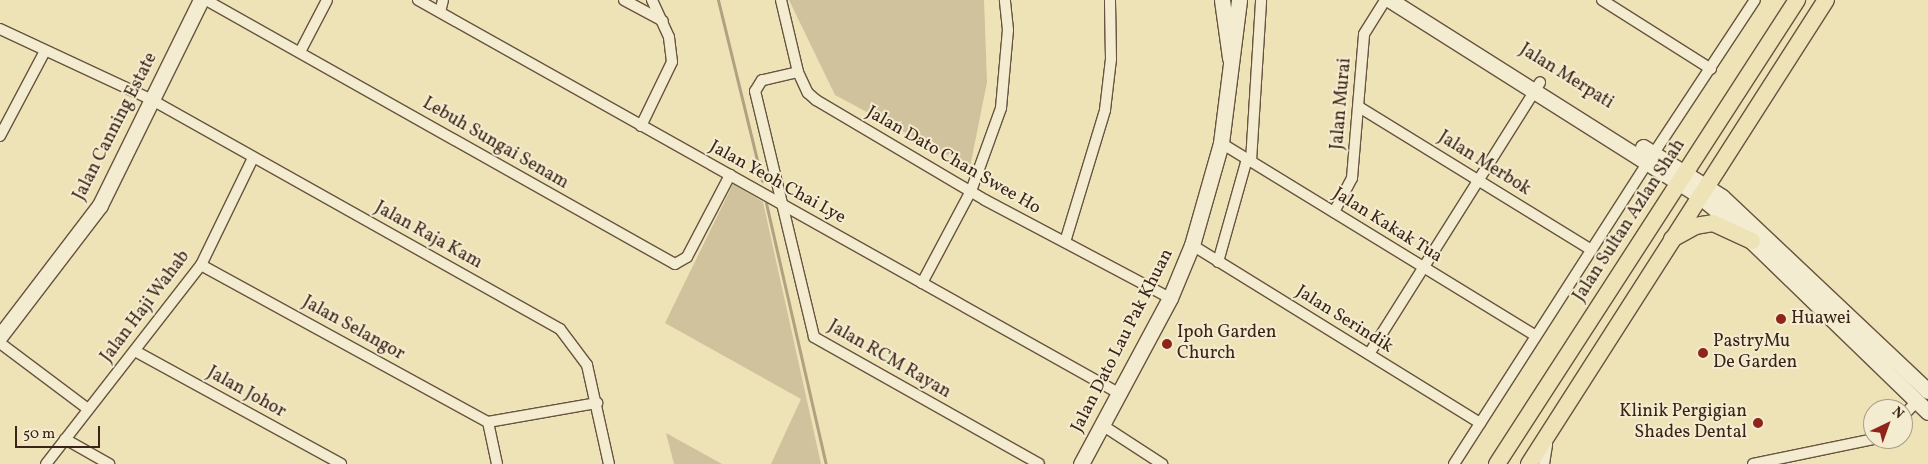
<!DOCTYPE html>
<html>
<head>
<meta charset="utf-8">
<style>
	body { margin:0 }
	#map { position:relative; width:1928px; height:464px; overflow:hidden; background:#eee2b7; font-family:Vollkorn,serif }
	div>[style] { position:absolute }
	.green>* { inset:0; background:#cfc29c }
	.stream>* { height:3px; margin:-1.5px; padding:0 1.5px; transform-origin:1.5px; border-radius:1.5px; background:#b1a181 }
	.roads { filter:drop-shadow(1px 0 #675440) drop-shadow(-1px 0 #675440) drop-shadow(0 1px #675440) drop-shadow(0 -1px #675440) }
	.street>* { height:10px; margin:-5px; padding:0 5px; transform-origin:5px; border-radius:5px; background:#f4ecd0 }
	.secondary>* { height:15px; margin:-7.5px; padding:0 7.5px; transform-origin:7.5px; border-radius:7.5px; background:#f4ecd0 }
	.primary>* { height:16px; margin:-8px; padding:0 8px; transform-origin:8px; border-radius:8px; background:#eee2b7 }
	.dots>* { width:14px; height:14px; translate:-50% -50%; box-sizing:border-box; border:2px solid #f4ecd0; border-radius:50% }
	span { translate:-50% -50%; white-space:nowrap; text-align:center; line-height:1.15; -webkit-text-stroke:4px #f4ecd0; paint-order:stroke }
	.street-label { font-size:18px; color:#3a2418 }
	.poi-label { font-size:18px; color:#3a2418 }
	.left { translate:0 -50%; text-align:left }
	.right { translate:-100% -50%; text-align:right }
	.north { position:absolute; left:1863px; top:399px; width:50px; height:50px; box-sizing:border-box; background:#f4ecd0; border:1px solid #aa9c86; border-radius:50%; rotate:42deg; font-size:14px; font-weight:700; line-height:20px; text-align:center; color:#3a2418 }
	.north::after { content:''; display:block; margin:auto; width:18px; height:22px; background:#8f2418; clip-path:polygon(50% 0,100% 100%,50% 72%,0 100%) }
	.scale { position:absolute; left:15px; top:426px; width:85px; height:22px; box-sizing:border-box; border:2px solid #3a2418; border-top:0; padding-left:6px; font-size:15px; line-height:18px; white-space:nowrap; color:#3a2418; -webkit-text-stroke:4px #f4ecd0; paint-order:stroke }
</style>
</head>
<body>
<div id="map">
	<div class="green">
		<div style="clip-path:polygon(789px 0,984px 0,987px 82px,970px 167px,835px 95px)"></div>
		<div style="clip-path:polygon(733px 184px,763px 202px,821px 464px,771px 464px,801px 399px,665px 323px)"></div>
		<div style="clip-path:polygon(666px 433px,722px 464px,674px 464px)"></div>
	</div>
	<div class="stream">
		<div style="left:718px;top:0;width:186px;rotate:76.3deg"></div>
		<div style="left:766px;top:203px;width:268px;rotate:77.1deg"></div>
	</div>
	<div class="roads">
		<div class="street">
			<div style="left:206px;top:0;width:538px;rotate:29.38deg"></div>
			<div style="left:675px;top:264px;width:14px;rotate:-30deg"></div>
			<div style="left:687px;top:257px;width:93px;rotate:-62.3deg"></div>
			<div style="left:418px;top:0;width:805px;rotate:29.3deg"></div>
			<div style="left:624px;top:0;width:44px;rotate:28.3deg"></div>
			<div style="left:781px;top:0;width:74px;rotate:76.7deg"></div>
			<div style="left:798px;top:72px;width:23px;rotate:65deg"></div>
			<div style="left:808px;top:93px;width:11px;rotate:41deg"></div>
			<div style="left:816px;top:100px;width:196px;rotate:30.6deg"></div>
			<div style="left:985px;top:200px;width:209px;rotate:27.9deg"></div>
			<div style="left:1602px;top:0;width:129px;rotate:32.3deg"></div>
			<div style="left:440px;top:12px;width:12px;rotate:-76deg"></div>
			<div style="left:0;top:29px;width:168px;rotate:25deg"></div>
			<div style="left:152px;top:100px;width:468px;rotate:29.3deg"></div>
			<div style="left:560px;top:329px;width:45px;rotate:53.1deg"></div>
			<div style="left:587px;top:365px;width:101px;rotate:77.5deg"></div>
			<div style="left:301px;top:50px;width:56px;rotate:-62.5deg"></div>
			<div style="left:798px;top:72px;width:37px;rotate:167deg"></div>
			<div style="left:762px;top:80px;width:13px;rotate:122deg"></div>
			<div style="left:755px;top:91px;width:253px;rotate:76.5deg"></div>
			<div style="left:814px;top:337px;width:258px;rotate:29.4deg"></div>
			<div style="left:1359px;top:107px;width:273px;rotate:31.6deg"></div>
			<div style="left:641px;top:126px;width:71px;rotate:-64.2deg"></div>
			<div style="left:672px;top:62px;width:25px;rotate:-97deg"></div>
			<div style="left:669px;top:37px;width:41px;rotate:-114.7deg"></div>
			<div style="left:0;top:136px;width:96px;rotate:-62.1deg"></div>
			<div style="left:1221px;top:143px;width:369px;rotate:31.5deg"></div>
			<div style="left:1654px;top:153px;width:183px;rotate:-56.6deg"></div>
			<div style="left:1251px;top:161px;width:161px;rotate:-86.4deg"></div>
			<div style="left:1334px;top:212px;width:38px;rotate:-62deg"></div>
			<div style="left:1352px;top:178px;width:144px;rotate:-85.2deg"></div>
			<div style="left:1364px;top:34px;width:40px;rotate:-58deg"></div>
			<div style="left:1065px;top:242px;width:138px;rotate:-73.1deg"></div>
			<div style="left:1105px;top:110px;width:51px;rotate:-83.3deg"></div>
			<div style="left:1111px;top:59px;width:59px;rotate:-91deg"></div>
			<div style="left:1192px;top:245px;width:339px;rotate:31.7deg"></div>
			<div style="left:1218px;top:262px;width:107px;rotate:-74.3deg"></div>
			<div style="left:201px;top:265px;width:327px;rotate:28.7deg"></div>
			<div style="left:488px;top:422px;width:111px;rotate:-9.9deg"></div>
			<div style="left:922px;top:283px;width:104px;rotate:-62deg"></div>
			<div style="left:971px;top:191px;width:88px;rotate:-70.1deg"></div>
			<div style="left:1001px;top:108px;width:78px;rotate:-84.9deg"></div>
			<div style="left:1008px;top:30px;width:30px;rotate:-96deg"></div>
			<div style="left:0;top:343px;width:110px;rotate:36.9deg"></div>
			<div style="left:135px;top:351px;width:235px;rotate:28.7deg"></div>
			<div style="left:1369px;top:354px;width:321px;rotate:-57.8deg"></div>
			<div style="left:1903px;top:416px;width:21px;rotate:-47deg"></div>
			<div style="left:488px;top:422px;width:43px;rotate:77.9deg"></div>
			<div style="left:1102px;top:425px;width:72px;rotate:33deg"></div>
			<div style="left:65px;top:439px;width:51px;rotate:29.6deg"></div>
			<div style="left:46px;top:464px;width:252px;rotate:-52.1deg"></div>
			<div style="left:201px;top:265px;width:119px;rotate:-64.1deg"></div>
			<div style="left:1454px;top:464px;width:359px;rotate:-57.3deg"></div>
			<div style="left:1544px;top:464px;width:20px;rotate:-81deg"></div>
			<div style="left:1753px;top:464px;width:124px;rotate:-11.7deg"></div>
		</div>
		<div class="secondary">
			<div style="left:1222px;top:0;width:59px;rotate:82.1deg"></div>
			<div style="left:1390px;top:0;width:365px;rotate:32.3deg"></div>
			<div style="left:1698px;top:195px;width:50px;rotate:39.4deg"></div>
			<div style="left:1737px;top:227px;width:266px;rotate:44.1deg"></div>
			<div style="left:1643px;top:147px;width:93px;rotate:32.3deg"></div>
			<div style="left:1722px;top:197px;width:283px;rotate:43.3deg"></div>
			<div style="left:0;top:336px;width:165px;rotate:-52.6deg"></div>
			<div style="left:100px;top:205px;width:229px;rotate:-63.8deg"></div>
			<div style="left:1081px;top:464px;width:188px;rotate:-61.8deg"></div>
			<div style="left:1170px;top:298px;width:57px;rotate:-67.5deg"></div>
			<div style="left:1192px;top:245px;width:106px;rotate:-74.1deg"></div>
			<div style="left:1221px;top:143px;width:144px;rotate:-82.8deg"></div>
		</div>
		<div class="primary">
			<div style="left:1672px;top:239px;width:26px;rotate:-29deg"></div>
			<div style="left:1695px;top:226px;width:18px;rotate:-9deg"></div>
			<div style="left:1713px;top:223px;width:43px;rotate:24.8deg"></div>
			<div style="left:1497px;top:464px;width:553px;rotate:-57.12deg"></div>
			<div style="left:1529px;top:464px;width:551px;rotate:-57.38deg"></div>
		</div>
	</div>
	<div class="dots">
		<div style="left:1781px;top:319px;background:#8f2418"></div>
		<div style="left:1167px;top:344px;background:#8f2418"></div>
		<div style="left:1703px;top:353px;background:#8f2418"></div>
		<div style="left:1758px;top:423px;background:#8f2418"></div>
	</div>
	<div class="street-label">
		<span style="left:1566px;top:77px;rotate:32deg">Jalan Merpati</span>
		<span style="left:1342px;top:104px;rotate:-85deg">Jalan Murai</span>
		<span style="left:116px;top:127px;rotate:-63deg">Jalan Canning Estate</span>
		<span style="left:495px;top:144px;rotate:30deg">Lebuh Sungai Senam</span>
		<span style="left:953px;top:161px;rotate:30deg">Jalan Dato Chan Swee Ho</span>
		<span style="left:1484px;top:164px;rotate:32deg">Jalan Merbok</span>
		<span style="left:777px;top:183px;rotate:29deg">Jalan Yeoh Chai Lye</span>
		<span style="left:1630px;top:221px;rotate:-57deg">Jalan Sultan Azlan Shah</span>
		<span style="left:1387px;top:226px;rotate:32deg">Jalan Kakak Tua</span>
		<span style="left:428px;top:236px;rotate:29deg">Jalan Raja Kam</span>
		<span style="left:146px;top:307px;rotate:-53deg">Jalan Haji Wahab</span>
		<span style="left:1344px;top:320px;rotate:32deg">Jalan Serindik</span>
		<span style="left:353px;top:329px;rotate:29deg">Jalan Selangor</span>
		<span style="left:1123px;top:341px;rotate:-63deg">Jalan Dato Lau Pak Khuan</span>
		<span style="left:889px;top:360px;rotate:30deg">Jalan RCM Rayan</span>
		<span style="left:246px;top:393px;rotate:29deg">Jalan Johor</span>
	</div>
	<div class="poi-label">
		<span class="left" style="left:1791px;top:319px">Huawei</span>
		<span class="left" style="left:1177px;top:344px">Ipoh Garden<br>Church</span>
		<span class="left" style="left:1713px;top:353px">PastryMu<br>De Garden</span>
		<span class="right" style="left:1747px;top:423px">Klinik Pergigian<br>Shades Dental</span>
	</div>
	<div class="north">N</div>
	<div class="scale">50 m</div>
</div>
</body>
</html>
